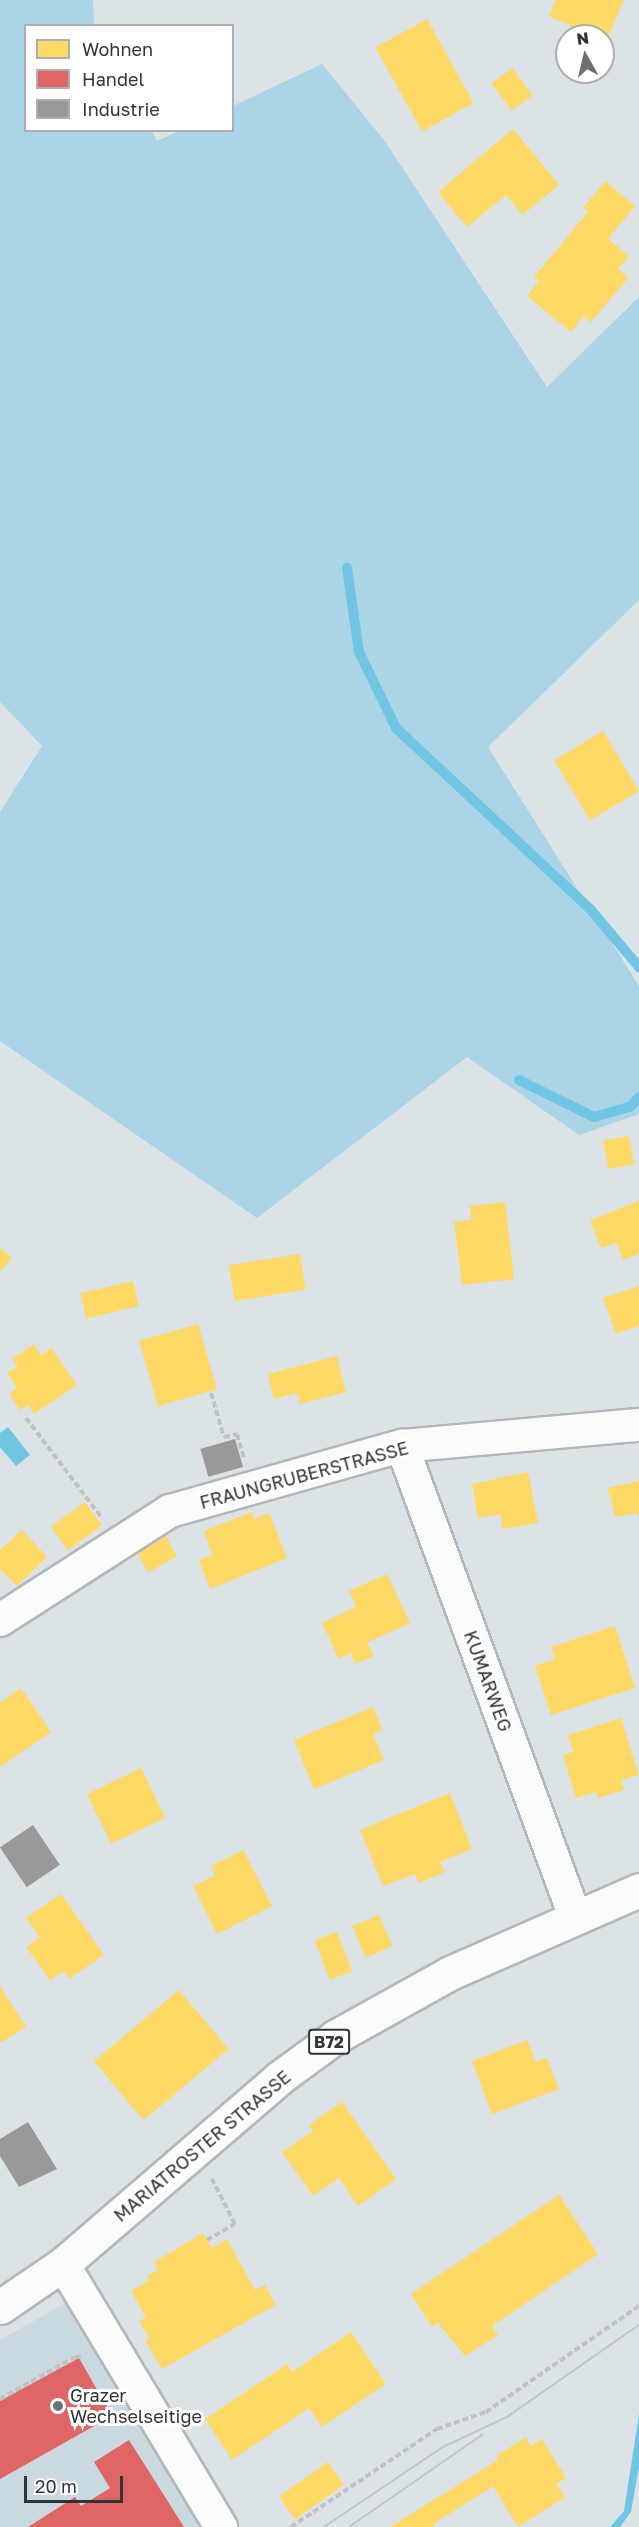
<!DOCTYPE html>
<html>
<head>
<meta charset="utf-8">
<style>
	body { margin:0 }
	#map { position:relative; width:639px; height:2527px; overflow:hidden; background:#dce3e7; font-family:"Golos Text",sans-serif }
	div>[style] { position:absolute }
	.built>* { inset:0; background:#cad8df }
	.green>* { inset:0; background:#acd4e7 }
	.water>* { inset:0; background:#70c4e4 }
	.homes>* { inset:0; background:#ffd966; transform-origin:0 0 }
	.shops>* { inset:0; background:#e06666 }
	.industry>* { inset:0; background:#999; transform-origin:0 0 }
	.stream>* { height:10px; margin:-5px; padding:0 5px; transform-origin:5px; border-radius:5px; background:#70c4e4 }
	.path>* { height:4px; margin-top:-2px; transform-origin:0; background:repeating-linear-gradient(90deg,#bfc1c3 0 6px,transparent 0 9px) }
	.roads { filter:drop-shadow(2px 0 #b2b8ba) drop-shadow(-2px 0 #b2b8ba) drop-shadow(0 2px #b2b8ba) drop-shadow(0 -2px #b2b8ba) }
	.street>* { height:32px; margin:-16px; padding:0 16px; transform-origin:16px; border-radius:16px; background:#fafbfb }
	.primary>* { height:33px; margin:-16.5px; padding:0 16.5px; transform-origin:16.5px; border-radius:16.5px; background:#fafbfb }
	.tram>* { height:1.5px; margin:-0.75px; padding:0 0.75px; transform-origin:0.75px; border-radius:0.75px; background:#c2c4c6 }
	.dots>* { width:16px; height:16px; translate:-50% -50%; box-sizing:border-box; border:3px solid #fff; border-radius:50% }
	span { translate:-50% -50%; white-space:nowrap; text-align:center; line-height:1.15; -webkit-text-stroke:6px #fff; paint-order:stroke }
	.shield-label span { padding:2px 4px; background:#fff; border:2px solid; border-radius:4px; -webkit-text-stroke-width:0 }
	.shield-label { font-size:16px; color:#2f3436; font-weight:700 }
	.street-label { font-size:18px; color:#2f3436 }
	.poi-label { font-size:18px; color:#2f3436 }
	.left { translate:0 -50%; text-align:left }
	.legend { position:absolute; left:24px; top:24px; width:210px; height:108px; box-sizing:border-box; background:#fff; border:2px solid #acaeaf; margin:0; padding:8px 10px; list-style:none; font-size:18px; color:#2f3436 }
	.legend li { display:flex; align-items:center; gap:12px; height:30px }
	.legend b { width:30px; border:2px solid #acaeaf }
	.north { position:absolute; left:555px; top:24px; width:60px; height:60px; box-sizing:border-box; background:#fff; border:2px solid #acaeaf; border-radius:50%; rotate:352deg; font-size:16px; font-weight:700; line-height:24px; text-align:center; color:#2f3436 }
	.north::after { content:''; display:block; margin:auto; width:21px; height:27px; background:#6c7174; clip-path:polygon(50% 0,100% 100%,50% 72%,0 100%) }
	.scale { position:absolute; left:24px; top:2476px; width:99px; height:27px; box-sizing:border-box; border:3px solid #2f3436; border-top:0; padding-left:8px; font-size:18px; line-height:21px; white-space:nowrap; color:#2f3436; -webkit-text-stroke:4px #fff; paint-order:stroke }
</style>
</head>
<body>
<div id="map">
	<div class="built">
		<div style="clip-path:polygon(71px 2300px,127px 2397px,199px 2527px,0 2527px,0 2340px)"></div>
	</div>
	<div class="green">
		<div style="clip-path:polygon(0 0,93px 0,94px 25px,26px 26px,26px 130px,152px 131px,157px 141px,179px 131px,232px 130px,233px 106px,322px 64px,384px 140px,547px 387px,639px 297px,639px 600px,488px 747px,639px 986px,639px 1114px,579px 1135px,467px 1057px,257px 1218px,0 1041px,0 812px,42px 746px,0 702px)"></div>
	</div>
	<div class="water">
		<div style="clip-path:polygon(8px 1427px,30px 1455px,16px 1466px,0 1447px,0 1433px)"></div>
		<div style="clip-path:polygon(639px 2414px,639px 2467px,631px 2512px,620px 2527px,610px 2527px,624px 2511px)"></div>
	</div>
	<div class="homes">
		<div style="clip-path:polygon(556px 0,624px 0,606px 42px,603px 36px,593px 36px,549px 16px)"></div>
		<div style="left:427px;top:19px;width:96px;height:59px;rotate:61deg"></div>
		<div style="left:512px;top:68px;width:34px;height:26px;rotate:53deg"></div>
		<div style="clip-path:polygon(513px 129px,559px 185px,522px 215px,506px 195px,467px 227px,438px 192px)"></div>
		<div style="clip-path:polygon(605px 181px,635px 206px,608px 239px,629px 256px,618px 269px,628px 278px,591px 322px,584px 316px,571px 332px,527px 296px,539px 281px,534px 277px,588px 212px,583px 208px)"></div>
		<div style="left:603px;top:731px;width:70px;height:57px;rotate:59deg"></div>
		<div style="left:629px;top:1136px;width:29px;height:26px;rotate:80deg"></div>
		<div style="clip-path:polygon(639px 1201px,639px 1254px,623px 1260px,616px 1243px,601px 1248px,590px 1220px)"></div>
		<div style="clip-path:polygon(505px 1202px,514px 1279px,462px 1285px,454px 1222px,471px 1220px,470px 1206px)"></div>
		<div style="clip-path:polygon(0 1248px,12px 1258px,0 1272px)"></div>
		<div style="left:300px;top:1254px;width:36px;height:72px;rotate:81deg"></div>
		<div style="left:133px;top:1281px;width:26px;height:54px;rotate:77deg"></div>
		<div style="clip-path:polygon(639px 1286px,639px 1326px,616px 1334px,603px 1298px)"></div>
		<div style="left:198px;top:1324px;width:68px;height:61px;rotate:74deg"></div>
		<div style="clip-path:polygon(34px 1344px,41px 1355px,51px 1348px,77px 1385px,34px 1414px,28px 1405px,20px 1410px,9px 1394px,17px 1388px,7px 1373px,18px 1366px,12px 1359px)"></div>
		<div style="clip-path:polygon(337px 1356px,346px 1392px,300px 1404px,297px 1393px,274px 1399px,268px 1374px)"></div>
		<div style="clip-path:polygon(528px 1472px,538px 1523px,503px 1529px,500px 1514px,478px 1518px,472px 1484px)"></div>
		<div style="clip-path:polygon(639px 1481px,639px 1517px,637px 1513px,615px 1517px,608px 1488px)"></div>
		<div style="left:85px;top:1502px;width:29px;height:42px;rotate:54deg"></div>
		<div style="clip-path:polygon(252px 1512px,254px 1519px,269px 1513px,287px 1558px,210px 1589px,199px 1560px,212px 1555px,204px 1531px)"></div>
		<div style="clip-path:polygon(22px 1530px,47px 1557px,17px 1586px,0 1569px,0 1550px)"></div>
		<div style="left:162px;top:1530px;width:30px;height:33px;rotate:60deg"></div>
		<div style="clip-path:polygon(387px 1574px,410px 1623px,367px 1643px,374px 1656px,355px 1664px,351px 1653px,339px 1659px,322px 1623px,356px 1607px,349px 1591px)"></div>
		<div style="clip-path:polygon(615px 1626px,635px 1688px,551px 1715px,535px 1666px,555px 1659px,551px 1647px)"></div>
		<div style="clip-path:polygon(21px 1688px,51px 1732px,0 1767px,0 1703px)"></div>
		<div style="clip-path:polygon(373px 1707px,382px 1730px,373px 1734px,384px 1760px,314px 1789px,294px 1740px)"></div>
		<div style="clip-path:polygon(621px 1718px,639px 1775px,621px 1780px,624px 1790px,598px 1798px,596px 1792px,576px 1798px,563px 1755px,573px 1752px,568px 1735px)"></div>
		<div style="left:141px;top:1768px;width:55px;height:60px;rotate:64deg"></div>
		<div style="clip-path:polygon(450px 1793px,472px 1849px,440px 1862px,445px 1872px,419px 1883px,415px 1874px,383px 1886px,360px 1830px)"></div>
		<div style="clip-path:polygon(243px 1850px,272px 1906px,217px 1934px,193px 1886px,215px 1875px,211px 1866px)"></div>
		<div style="clip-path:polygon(61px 1894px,104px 1955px,69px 1979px,64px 1971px,50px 1980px,26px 1947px,40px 1937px,26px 1918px)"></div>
		<div style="left:379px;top:1915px;width:34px;height:29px;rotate:67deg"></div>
		<div style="left:337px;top:1932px;width:42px;height:24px;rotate:69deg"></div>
		<div style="clip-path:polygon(0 1986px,26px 2027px,0 2043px)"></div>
		<div style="left:179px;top:1990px;width:77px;height:111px;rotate:50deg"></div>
		<div style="clip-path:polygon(527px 2040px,536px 2062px,547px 2058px,559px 2089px,492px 2114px,472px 2061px)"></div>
		<div style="clip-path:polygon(342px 2102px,396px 2179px,358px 2206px,339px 2178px,313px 2196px,282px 2152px,313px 2131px,309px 2125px)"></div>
		<div style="clip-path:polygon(559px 2195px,598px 2254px,492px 2326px,498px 2335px,465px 2356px,438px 2323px,432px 2327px,411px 2294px)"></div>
		<div style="clip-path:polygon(203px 2233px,212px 2248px,227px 2239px,255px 2290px,265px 2285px,276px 2305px,162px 2369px,145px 2340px,149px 2338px,139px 2321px,146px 2317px,131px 2291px,149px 2280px,147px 2276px,158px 2270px,154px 2262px)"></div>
		<div style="clip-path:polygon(351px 2332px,386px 2384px,322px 2427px,309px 2408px,232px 2460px,205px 2419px,287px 2364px,292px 2372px)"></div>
		<div style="clip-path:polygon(526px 2437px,531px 2446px,542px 2439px,566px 2478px,556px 2484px,565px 2497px,518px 2527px,493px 2486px,433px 2524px,435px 2527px,390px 2527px,498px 2460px,496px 2456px)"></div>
		<div style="left:328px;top:2462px;width:28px;height:60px;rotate:55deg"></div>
	</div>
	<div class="shops">
		<div style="clip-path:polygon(79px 2358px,112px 2416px,0 2479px,0 2401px)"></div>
		<div style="clip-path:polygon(129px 2440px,184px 2527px,28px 2527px,75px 2497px,81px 2506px,110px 2488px,94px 2462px)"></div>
	</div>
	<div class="industry">
		<div style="left:235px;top:1439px;width:29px;height:36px;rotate:74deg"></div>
		<div style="left:33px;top:1825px;width:48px;height:40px;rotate:56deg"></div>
		<div style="clip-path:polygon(28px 2122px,57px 2169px,19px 2187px,0 2156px,0 2139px)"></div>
	</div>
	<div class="stream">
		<div style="left:347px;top:568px;width:85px;rotate:81.9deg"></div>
		<div style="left:359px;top:652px;width:85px;rotate:64deg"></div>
		<div style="left:396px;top:728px;width:267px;rotate:43deg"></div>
		<div style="left:591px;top:910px;width:75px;rotate:49.9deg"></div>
		<div style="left:519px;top:1080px;width:84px;rotate:26.3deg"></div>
		<div style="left:594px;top:1117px;width:37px;rotate:-16deg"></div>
		<div style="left:630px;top:1107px;width:13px;rotate:-48deg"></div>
	</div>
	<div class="path">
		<div style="left:211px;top:1393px;width:46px;rotate:73.5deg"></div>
		<div style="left:224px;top:1437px;width:13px;rotate:-13deg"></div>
		<div style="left:237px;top:1434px;width:25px;rotate:74deg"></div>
		<div style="left:26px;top:1418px;width:126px;rotate:52.8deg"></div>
		<div style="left:207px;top:2240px;width:32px;rotate:-30deg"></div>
		<div style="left:235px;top:2224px;width:51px;rotate:-117.1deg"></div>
		<div style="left:0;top:2399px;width:86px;rotate:-29.2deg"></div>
		<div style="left:75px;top:2357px;width:6px"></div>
		<div style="left:291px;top:2527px;width:176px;rotate:-33.9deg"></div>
		<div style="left:437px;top:2429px;width:52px;rotate:-19.1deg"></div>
		<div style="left:486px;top:2412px;width:186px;rotate:-34.7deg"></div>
	</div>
	<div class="roads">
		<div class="street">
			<div style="left:402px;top:1446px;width:502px;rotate:69.83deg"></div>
			<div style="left:0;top:1620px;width:202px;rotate:-32.7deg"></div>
			<div style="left:170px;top:1511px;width:241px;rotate:-15.7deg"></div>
			<div style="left:402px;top:1446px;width:238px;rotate:-5.1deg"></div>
			<div style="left:63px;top:2264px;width:307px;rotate:59deg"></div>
		</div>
		<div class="primary">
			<div style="left:0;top:2307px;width:76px;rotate:-34.3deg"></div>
			<div style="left:63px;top:2264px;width:285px;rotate:-40.7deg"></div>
			<div style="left:279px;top:2078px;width:69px;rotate:-36.2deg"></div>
			<div style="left:335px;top:2037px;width:132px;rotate:-29.1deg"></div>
			<div style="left:450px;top:1973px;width:206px;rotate:-23.7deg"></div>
		</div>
	</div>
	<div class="tram">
		<div style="left:324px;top:2527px;width:143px;rotate:-33.9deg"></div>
		<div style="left:443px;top:2447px;width:71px;rotate:-25.1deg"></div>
		<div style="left:507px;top:2417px;width:161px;rotate:-34.9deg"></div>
		<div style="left:349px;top:2527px;width:162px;rotate:-34.7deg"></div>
	</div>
	<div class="dots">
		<div style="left:58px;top:2406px;background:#6c7174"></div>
	</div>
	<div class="shield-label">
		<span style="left:329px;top:2042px">B72</span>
	</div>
	<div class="street-label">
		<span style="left:304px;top:1475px;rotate:-15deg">FRAUNGRUBERSTRASSE</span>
		<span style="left:488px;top:1681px;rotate:70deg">KUMARWEG</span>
		<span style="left:202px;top:2146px;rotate:-40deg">MARIATROSTER STRASSE</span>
	</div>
	<div class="poi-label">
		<span class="left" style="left:70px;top:2406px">Grazer<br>Wechselseitige</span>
	</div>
	<ul class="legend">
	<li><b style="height:16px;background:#ffd966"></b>Wohnen</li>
	<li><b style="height:16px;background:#e06666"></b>Handel</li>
	<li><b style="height:16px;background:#999"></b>Industrie</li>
	</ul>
	<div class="north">N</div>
	<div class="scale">20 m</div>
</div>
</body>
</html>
